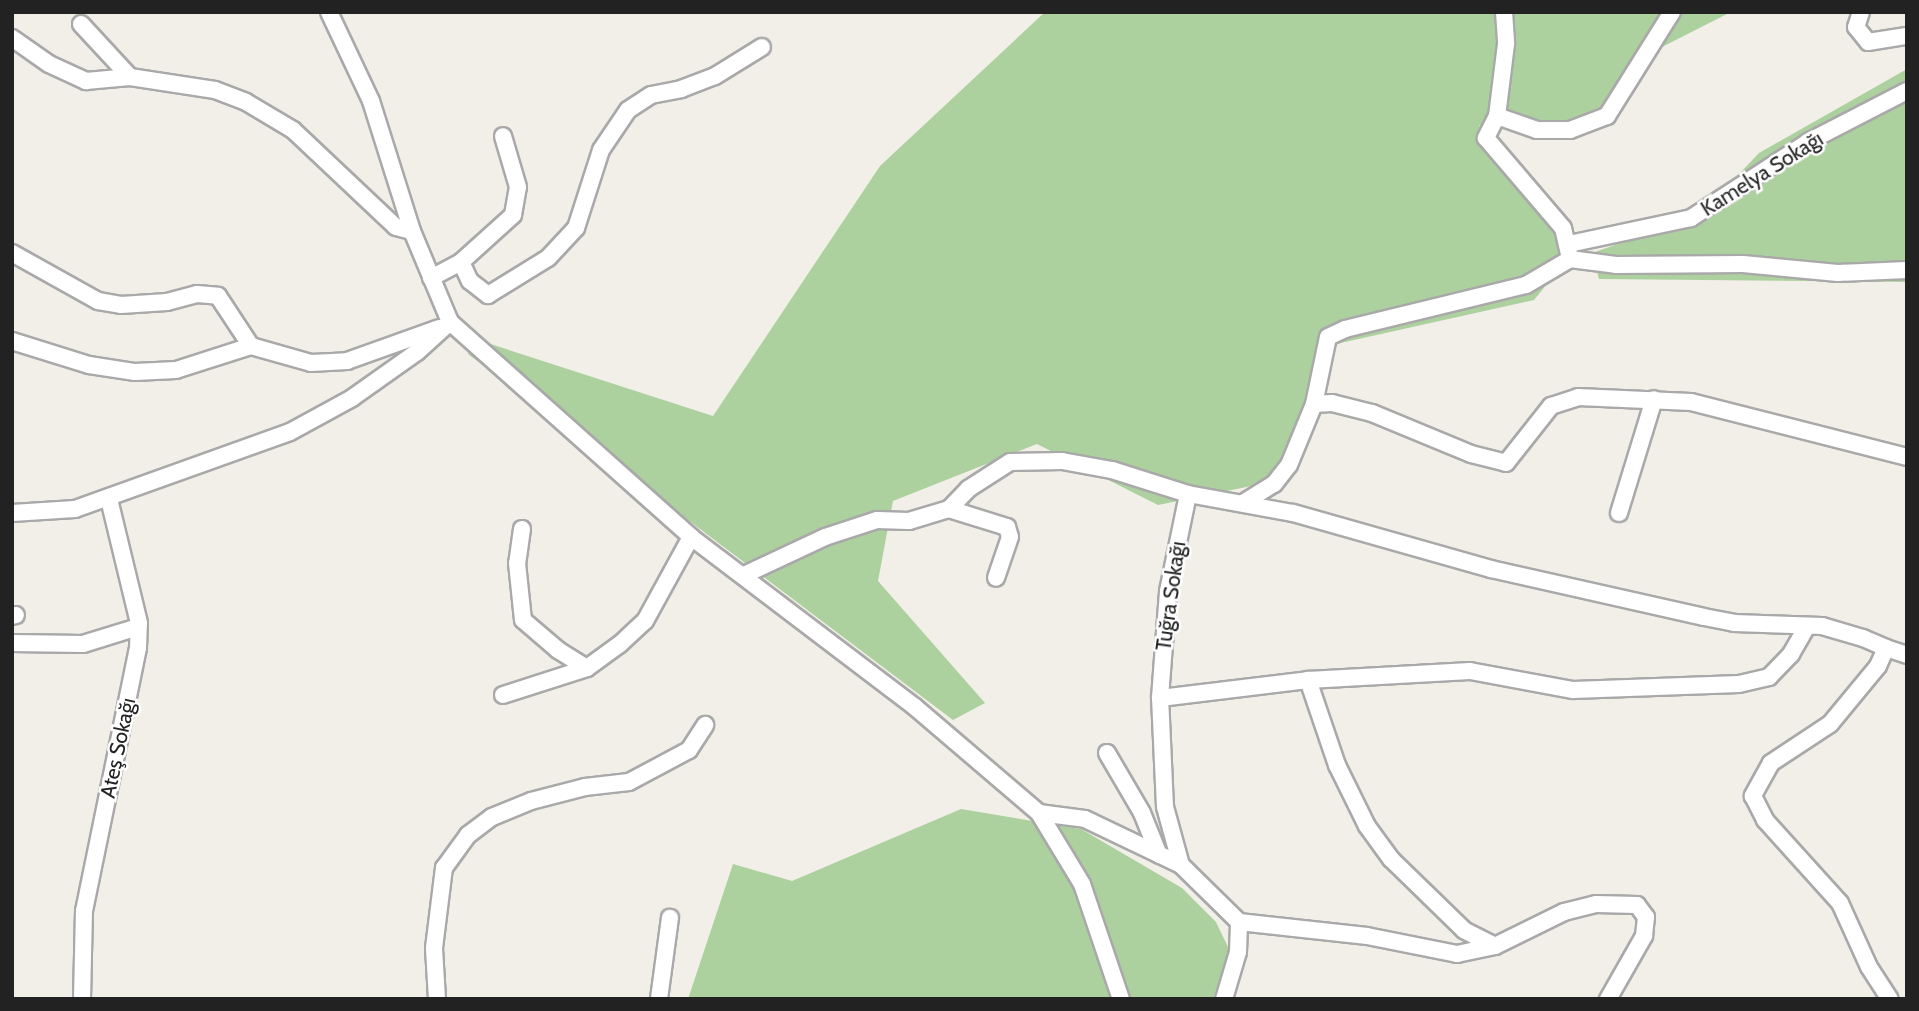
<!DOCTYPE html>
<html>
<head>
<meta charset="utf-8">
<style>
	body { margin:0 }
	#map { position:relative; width:1919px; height:1011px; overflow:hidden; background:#f2efe9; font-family:Cabin,sans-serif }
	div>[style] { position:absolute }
	.forest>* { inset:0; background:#add19e }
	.roads { filter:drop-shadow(2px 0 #a9a9a9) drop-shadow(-2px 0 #a9a9a9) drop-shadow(0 2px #a9a9a9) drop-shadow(0 -2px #a9a9a9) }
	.minor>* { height:16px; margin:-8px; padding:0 8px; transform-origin:8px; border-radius:8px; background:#fff }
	span { translate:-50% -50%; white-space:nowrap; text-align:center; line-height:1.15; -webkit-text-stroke:5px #fff; paint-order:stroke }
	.street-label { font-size:21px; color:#222 }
	.frame { position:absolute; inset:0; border:14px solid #222; pointer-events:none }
</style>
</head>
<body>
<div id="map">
	<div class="forest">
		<div style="clip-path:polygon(1045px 12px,1731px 12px,1654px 51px,1579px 137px,1479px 125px,1572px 253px,1534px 300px,1318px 348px,1285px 479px,1158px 505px,1037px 444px,893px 501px,878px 581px,985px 703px,953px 720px,468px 354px,475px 339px,713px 416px,880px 166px)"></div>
		<div style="clip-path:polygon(1907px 69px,1907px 282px,1599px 279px,1592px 253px,1700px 215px,1759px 153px)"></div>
		<div style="clip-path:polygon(961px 809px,1081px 829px,1182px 888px,1216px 922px,1229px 949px,1213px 999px,688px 999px,733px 864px,792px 881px)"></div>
	</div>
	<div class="roads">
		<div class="minor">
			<div style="left:329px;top:12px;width:98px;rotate:64.7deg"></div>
			<div style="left:371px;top:101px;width:136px;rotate:72.5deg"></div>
			<div style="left:412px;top:231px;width:99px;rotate:67.3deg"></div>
			<div style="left:450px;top:322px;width:323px;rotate:41.7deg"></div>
			<div style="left:691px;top:537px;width:281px;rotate:37.2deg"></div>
			<div style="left:915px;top:707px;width:163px;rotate:40.5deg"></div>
			<div style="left:1039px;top:813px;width:83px;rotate:58.8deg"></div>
			<div style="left:1082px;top:884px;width:121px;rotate:71.3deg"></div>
			<div style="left:1504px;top:12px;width:32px;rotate:86deg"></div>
			<div style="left:1506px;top:44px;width:73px;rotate:97.1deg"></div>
			<div style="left:1497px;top:116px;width:25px;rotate:117deg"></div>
			<div style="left:1486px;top:138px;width:118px;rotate:49.5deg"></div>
			<div style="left:1563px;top:228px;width:26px;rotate:77deg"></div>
			<div style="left:1861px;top:12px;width:16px;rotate:108deg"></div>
			<div style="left:1856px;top:27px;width:19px;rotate:51deg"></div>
			<div style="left:1868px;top:42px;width:39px;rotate:-9deg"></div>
			<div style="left:81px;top:24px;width:72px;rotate:47.2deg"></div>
			<div style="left:130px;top:77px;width:86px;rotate:8.7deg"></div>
			<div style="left:215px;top:90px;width:33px;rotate:21deg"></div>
			<div style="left:246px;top:102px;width:55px;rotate:30.8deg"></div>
			<div style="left:293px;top:130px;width:141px;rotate:43.3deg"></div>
			<div style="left:396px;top:227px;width:16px;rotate:14deg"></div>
			<div style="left:12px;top:38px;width:45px;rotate:35.1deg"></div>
			<div style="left:49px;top:64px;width:41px;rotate:24.7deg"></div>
			<div style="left:86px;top:81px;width:44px;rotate:-5.2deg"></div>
			<div style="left:1497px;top:116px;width:42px;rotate:19.3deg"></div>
			<div style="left:1537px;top:130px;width:33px"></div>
			<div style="left:1570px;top:130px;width:40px;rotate:-21deg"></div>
			<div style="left:1607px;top:116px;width:123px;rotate:-58deg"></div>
			<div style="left:1569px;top:244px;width:125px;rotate:-12deg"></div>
			<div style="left:1691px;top:218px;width:140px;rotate:-33deg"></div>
			<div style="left:1808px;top:142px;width:111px;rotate:-27.3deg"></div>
			<div style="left:12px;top:253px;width:98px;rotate:29.2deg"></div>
			<div style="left:98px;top:301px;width:23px;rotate:10deg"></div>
			<div style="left:121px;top:305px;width:46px;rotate:-3.7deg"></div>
			<div style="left:167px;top:302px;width:31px;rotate:-15deg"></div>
			<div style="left:197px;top:294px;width:21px;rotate:5deg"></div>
			<div style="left:218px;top:296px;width:60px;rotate:56.6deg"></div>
			<div style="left:461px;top:262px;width:21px;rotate:65deg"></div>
			<div style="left:470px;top:281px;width:23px;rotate:38deg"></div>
			<div style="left:488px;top:295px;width:70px;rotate:-31.7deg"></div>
			<div style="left:548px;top:258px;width:41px;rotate:-47deg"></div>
			<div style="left:576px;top:228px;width:82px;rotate:-72.2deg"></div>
			<div style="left:601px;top:150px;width:48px;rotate:-56deg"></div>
			<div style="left:628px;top:110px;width:27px;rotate:-33deg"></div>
			<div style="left:651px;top:95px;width:31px;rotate:-11deg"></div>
			<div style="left:681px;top:89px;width:36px;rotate:-21deg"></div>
			<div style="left:715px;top:76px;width:55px;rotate:-31.7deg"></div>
			<div style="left:431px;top:278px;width:34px;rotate:-28deg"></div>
			<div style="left:461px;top:262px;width:70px;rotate:-42.1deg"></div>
			<div style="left:513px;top:215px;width:28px;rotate:-80deg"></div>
			<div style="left:518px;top:187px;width:53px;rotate:-106.4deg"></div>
			<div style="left:12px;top:341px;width:81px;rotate:17.3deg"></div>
			<div style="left:89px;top:365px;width:47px;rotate:8.7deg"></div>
			<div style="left:135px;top:372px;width:41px;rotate:-2.8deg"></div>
			<div style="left:176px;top:370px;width:79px;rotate:-17.7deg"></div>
			<div style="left:251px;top:346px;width:62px;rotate:15.8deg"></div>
			<div style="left:311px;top:363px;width:36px;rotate:-3deg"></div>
			<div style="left:347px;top:361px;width:98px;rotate:-19.7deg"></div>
			<div style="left:1314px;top:404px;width:18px;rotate:-3deg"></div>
			<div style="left:1332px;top:403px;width:41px;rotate:14deg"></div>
			<div style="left:1372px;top:413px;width:107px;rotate:22.5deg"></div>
			<div style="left:1471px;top:454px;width:36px;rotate:14deg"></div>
			<div style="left:1506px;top:463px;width:73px;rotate:-51.7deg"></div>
			<div style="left:1551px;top:406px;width:28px;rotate:-18deg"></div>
			<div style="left:1578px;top:397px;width:113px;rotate:2.5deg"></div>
			<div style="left:1691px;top:402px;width:223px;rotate:14.3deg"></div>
			<div style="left:1243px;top:503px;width:36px;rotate:-32deg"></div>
			<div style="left:1274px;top:484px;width:24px;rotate:-52deg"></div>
			<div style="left:1289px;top:465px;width:66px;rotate:-67.7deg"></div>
			<div style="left:1314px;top:404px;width:68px;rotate:-78.2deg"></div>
			<div style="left:1328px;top:337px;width:19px;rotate:-25deg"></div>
			<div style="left:1345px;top:329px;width:186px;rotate:-13.7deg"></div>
			<div style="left:1526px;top:285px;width:51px;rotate:-30.6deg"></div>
			<div style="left:1570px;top:259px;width:46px;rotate:7.4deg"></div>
			<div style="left:1616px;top:265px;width:127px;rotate:-0.5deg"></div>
			<div style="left:1743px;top:264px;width:95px;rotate:5.4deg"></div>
			<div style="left:1838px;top:273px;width:69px;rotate:-2.5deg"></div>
			<div style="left:949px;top:509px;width:61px;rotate:17.2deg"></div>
			<div style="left:1007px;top:527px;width:10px;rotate:73deg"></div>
			<div style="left:1010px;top:537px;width:43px;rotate:108.9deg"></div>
			<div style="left:12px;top:513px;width:63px;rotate:-3.6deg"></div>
			<div style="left:75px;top:509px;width:228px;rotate:-19.7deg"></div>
			<div style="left:290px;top:432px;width:71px;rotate:-28.7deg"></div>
			<div style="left:352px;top:398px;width:80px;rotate:-35.3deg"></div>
			<div style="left:417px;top:352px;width:45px;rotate:-42.3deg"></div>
			<div style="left:1619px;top:513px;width:119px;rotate:-72.9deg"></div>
			<div style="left:522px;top:529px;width:34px;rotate:98deg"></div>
			<div style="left:517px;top:563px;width:57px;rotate:84deg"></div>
			<div style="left:523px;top:620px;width:46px;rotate:40.6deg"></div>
			<div style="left:558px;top:650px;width:34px;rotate:32deg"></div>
			<div style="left:744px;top:575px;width:89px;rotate:-25.1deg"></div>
			<div style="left:825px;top:537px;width:55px;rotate:-18.1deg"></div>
			<div style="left:877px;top:520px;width:32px;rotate:2deg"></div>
			<div style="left:909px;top:521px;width:42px;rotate:-16.7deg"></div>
			<div style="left:949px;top:509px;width:28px;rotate:-46deg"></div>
			<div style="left:968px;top:489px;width:50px;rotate:-32.7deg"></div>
			<div style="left:1010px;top:462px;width:52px;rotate:-1.1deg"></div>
			<div style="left:1062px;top:461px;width:51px;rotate:10.2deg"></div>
			<div style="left:1112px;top:470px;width:80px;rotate:17.5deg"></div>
			<div style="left:1188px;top:494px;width:107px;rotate:10.3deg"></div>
			<div style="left:1293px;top:513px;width:206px;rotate:15.8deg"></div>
			<div style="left:1491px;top:569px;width:218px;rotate:12.7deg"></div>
			<div style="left:1704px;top:617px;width:31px;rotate:11deg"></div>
			<div style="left:1734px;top:623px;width:88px;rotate:2deg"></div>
			<div style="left:1822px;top:626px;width:43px;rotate:16.3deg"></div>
			<div style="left:1863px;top:638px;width:25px;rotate:23deg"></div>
			<div style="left:1886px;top:648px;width:20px;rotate:114deg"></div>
			<div style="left:1878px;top:666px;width:75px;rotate:129.6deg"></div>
			<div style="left:1830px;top:724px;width:71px;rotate:146.5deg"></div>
			<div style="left:1771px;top:763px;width:38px;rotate:119deg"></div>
			<div style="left:1753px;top:796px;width:27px;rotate:63deg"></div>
			<div style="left:1765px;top:820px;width:112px;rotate:47.9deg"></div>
			<div style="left:1840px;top:903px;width:70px;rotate:65.6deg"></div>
			<div style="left:1869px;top:967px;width:38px;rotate:57deg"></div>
			<div style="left:12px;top:616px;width:4px;rotate:-14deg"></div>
			<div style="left:12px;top:643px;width:71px;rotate:0.8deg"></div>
			<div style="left:83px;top:644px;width:58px;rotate:-17.2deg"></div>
			<div style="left:1886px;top:648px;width:22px;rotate:18deg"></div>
			<div style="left:503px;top:695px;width:88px;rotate:-17.8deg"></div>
			<div style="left:587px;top:668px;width:39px;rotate:-36deg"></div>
			<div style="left:619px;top:645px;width:35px;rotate:-43deg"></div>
			<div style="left:645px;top:621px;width:96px;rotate:-61.3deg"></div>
			<div style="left:1160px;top:698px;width:149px;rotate:-6.9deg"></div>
			<div style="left:1107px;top:753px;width:69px;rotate:59.7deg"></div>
			<div style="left:1142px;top:813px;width:45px;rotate:68deg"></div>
			<div style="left:1039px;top:813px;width:46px;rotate:7.4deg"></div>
			<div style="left:1085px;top:819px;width:106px;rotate:25.6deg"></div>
			<div style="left:1181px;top:865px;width:81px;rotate:44.5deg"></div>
			<div style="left:1239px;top:922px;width:129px;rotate:6.2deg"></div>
			<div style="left:1367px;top:936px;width:92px;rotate:11.3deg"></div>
			<div style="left:1457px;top:954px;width:39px;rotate:-12deg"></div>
			<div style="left:1495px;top:946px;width:77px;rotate:-26.2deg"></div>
			<div style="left:1564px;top:912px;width:33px;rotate:-14deg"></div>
			<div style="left:1596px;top:904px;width:41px;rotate:1.4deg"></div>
			<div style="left:1637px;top:905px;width:15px;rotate:53deg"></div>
			<div style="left:1646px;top:917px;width:19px;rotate:96deg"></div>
			<div style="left:1644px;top:936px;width:73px;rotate:119.7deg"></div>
			<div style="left:1181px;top:865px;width:60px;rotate:-105.4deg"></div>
			<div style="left:1165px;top:807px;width:109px;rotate:-92.6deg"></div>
			<div style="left:1160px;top:698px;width:107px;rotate:-85.7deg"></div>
			<div style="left:1168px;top:591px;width:99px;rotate:-78.3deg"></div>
			<div style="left:1495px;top:946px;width:35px;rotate:-153deg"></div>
			<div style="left:1464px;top:930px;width:102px;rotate:-135.8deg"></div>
			<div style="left:1391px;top:859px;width:41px;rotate:-126deg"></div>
			<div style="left:1367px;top:826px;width:68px;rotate:-116.2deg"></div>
			<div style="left:1337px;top:765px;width:90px;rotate:-108.8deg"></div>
			<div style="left:1308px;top:680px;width:162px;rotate:-3.2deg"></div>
			<div style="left:1470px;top:671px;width:105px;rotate:10.5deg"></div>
			<div style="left:1573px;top:690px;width:166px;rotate:-2.1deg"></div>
			<div style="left:1739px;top:684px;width:31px;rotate:-13deg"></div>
			<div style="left:1769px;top:677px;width:32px;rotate:-46deg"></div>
			<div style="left:1791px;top:654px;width:32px;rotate:-60deg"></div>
			<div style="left:82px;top:999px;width:88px;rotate:-88.7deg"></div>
			<div style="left:84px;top:911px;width:268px;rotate:-78.4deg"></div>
			<div style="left:138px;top:648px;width:25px;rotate:-88deg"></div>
			<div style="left:139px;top:623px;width:128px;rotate:-103.6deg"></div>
			<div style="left:437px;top:999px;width:51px;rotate:-93.4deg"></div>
			<div style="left:434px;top:948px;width:81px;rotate:-82.9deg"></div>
			<div style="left:444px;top:868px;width:41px;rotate:-54deg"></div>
			<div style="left:468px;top:835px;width:30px;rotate:-37deg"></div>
			<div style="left:492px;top:817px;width:42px;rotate:-22.3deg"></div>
			<div style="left:531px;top:801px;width:56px;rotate:-14.5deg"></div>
			<div style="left:585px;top:787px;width:44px;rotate:-6.5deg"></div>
			<div style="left:629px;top:782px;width:68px;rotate:-28.1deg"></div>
			<div style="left:689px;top:750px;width:30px;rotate:-57deg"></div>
			<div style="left:659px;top:999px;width:82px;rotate:-82.3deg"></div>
			<div style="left:1224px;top:999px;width:49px;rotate:-73.4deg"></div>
			<div style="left:1238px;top:952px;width:30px;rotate:-88deg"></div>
		</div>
	</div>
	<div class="street-label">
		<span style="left:1762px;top:174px;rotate:-32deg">Kamelya Sokağı</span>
		<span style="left:1171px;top:596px;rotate:-82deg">Tuğra Sokağı</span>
		<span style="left:118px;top:748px;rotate:-78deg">Ateş Sokağı</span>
	</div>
	<div class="frame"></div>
</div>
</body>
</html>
